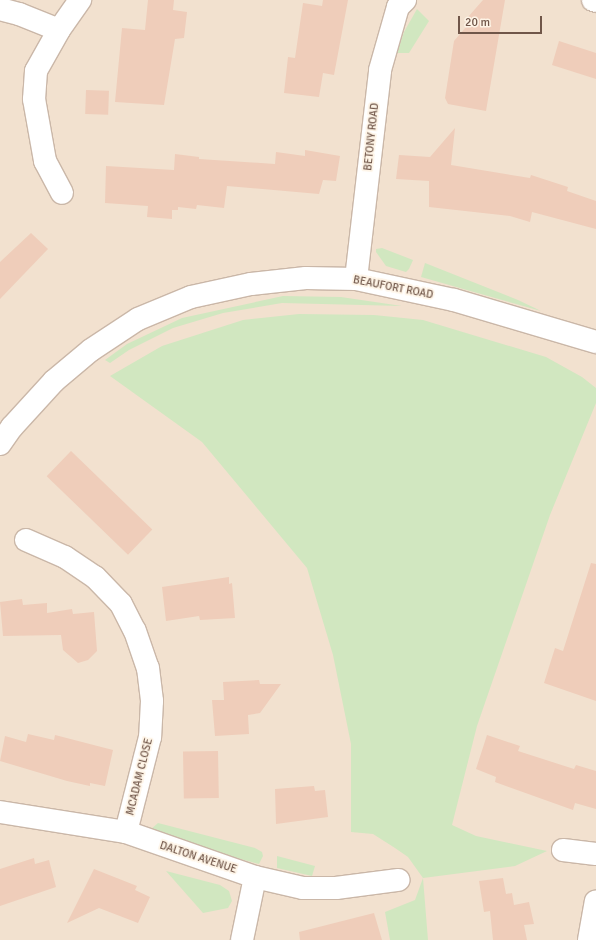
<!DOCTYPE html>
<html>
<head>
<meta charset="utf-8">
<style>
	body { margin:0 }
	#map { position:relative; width:596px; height:940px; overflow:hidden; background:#fbf0e1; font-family:Signika,sans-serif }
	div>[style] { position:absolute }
	.residential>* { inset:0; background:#f2e1cf; transform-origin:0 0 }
	.green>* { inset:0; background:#d1e7c0 }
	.building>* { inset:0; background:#efcdba; transform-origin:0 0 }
	.roads { filter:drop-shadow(1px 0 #cab7a8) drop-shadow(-1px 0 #cab7a8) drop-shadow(0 1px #cab7a8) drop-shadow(0 -1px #cab7a8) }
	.street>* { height:22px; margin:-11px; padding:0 11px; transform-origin:11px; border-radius:11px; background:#fff }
	.secondary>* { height:22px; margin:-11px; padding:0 11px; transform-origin:11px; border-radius:11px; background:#fff }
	span { translate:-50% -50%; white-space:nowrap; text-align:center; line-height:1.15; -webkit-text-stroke:3.5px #fef4e6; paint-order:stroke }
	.street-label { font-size:11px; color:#705649 }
	.scale { position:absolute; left:458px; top:16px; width:84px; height:18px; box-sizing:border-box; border:2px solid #705649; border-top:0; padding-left:5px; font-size:12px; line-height:14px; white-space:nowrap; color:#705649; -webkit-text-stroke:3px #fef4e6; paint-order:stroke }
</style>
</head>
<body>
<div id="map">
	<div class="residential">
		<div style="left:0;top:0;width:596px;height:940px"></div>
	</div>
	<div class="green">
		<div style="clip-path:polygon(417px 9px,429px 21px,409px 53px,397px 53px,404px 32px)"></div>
		<div style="clip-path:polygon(382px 248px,413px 260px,409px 269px,406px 272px,386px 266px,376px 252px,376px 249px)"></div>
		<div style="clip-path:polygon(425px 263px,518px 300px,541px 311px,421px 277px)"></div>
		<div style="clip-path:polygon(283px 296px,341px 297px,402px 306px,282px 303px,223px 313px,173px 328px,129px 350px,110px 363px,105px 360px,127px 344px,182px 318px)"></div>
		<div style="clip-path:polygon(299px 314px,374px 315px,423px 320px,546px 357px,582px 377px,596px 388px,596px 403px,550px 515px,477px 726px,452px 825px,476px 836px,547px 851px,515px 866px,423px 878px,428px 940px,390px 940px,385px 912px,415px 900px,423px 878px,408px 857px,395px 848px,373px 834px,351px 832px,351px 744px,333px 655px,307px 568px,202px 442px,110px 376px,162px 346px,243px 320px)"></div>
		<div style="clip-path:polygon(158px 823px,255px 848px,262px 852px,263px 856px,259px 864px,215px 852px,150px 830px)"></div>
		<div style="clip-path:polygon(277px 856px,315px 866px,312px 876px,277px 868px)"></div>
		<div style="clip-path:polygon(166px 871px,220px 885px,229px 891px,232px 901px,228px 908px,203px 913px)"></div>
	</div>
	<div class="building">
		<div style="clip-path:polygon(148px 0,174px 0,173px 10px,187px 12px,184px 38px,175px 39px,164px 105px,115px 102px,122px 28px,145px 30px)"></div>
		<div style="clip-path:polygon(323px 0,348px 0,334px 75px,323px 73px,319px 97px,284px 93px,288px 57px,295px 58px,303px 3px,322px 6px)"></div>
		<div style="clip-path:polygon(483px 0,505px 0,486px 111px,448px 104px,445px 98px,454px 41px,472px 20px,468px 17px)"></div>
		<div style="clip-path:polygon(559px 41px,596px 53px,596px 79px,552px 65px)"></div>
		<div style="left:86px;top:90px;width:23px;height:24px;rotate:2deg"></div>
		<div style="clip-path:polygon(455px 128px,451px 165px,530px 178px,531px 175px,568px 187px,567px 191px,596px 201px,596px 229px,532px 212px,530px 222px,510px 216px,429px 207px,429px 181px,396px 179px,399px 155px,430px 157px)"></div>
		<div style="clip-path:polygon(305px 150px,340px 156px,336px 181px,323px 180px,319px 194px,227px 186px,224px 208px,197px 205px,196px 209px,178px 207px,178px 210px,172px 210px,172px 219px,147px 217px,148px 206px,105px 203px,106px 166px,174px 170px,175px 154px,199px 157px,199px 159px,275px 164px,276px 152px,305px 156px)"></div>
		<div style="clip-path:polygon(31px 233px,48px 249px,0 299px,0 262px)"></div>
		<div style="left:71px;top:451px;width:113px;height:35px;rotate:44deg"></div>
		<div style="clip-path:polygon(591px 563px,596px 564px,596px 701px,544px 683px,555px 648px,563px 651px)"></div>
		<div style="clip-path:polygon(229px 577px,229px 584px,232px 583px,235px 618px,200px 620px,199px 616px,166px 621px,162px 587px)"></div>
		<div style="clip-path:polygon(22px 599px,23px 605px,47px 603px,47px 613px,72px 609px,73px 614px,94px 612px,97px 651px,88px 660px,78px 663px,63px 650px,61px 635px,3px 636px,0 602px)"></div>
		<div style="clip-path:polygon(259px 680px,260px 684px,281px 684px,260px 713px,248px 715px,249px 734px,215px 736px,212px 700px,224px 700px,223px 682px)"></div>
		<div style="clip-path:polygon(28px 734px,54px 740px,55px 735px,113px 750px,105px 786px,90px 783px,90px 786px,67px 781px,0 761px,5px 736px,26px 742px)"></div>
		<div style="clip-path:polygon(487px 735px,520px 746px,518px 751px,574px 769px,576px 765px,596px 771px,596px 809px,575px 803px,573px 810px,495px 782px,496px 777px,476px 769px)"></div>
		<div style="left:218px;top:751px;width:47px;height:35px;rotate:89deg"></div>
		<div style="clip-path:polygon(314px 786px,315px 791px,325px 790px,328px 817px,276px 824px,275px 789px)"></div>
		<div style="clip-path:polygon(34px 858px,35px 864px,49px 860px,56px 887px,0 906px,0 869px)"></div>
		<div style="clip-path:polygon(94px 869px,137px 886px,135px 890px,150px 897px,138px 923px,99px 908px,67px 923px)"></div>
		<div style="clip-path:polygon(503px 878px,506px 894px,512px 893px,514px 905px,529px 902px,534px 924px,524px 925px,527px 940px,493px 940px,490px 911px,484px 912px,479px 881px)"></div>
		<div style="clip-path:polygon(374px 913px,382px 940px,300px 940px,299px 932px)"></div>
	</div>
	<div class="roads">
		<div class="street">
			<div style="left:593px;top:0;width:3px;rotate:18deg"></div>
			<div style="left:0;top:9px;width:20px;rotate:15deg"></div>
			<div style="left:19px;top:14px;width:43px;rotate:21.8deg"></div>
			<div style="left:59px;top:30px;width:37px;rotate:-55deg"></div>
			<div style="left:59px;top:30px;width:47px;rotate:119.3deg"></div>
			<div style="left:36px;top:71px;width:28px;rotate:94deg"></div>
			<div style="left:34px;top:99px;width:63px;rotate:79.9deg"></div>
			<div style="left:45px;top:161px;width:36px;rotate:62deg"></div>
			<div style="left:356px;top:279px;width:210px;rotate:-83.4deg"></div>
			<div style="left:380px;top:70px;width:66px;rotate:-74.1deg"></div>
			<div style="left:398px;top:7px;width:10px;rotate:-45deg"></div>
			<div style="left:26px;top:540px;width:43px;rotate:23.6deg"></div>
			<div style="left:65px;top:557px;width:36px;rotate:34deg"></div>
			<div style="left:95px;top:577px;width:37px;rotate:46deg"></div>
			<div style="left:121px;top:604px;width:30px;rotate:63deg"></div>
			<div style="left:135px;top:631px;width:39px;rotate:71deg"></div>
			<div style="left:148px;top:668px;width:33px;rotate:83deg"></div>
			<div style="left:152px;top:701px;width:36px;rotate:93deg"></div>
			<div style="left:150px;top:737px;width:98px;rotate:104.2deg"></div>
			<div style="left:0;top:812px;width:128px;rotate:9deg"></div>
			<div style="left:126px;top:832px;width:137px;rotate:19.2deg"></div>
			<div style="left:255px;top:877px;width:49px;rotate:12.9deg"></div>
			<div style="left:303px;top:888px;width:33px"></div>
			<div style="left:336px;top:888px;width:63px;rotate:-7.4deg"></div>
			<div style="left:563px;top:850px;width:33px;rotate:7deg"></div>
			<div style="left:242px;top:940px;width:64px;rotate:-78.3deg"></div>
			<div style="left:589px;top:940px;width:39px;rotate:-80deg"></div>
		</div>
		<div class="secondary">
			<div style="left:0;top:444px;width:21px;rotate:-55deg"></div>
			<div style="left:12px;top:427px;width:62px;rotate:-47.6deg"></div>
			<div style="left:54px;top:381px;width:48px;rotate:-40deg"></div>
			<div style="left:91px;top:350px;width:56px;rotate:-33.4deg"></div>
			<div style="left:138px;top:319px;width:57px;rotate:-22.5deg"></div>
			<div style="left:191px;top:297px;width:61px;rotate:-12.2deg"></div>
			<div style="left:251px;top:284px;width:55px;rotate:-6.2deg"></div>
			<div style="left:306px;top:278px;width:50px;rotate:1.1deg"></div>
			<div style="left:356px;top:279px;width:100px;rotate:12.1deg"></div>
			<div style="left:454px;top:300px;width:148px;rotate:16.5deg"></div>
		</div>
	</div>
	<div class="street-label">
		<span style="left:372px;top:137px;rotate:-84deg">BETONY ROAD</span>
		<span style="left:393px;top:288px;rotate:11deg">BEAUFORT ROAD</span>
		<span style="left:140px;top:777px;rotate:-76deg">MCADAM CLOSE</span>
		<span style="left:198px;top:858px;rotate:18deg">DALTON AVENUE</span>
	</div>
	<div class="scale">20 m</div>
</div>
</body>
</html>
